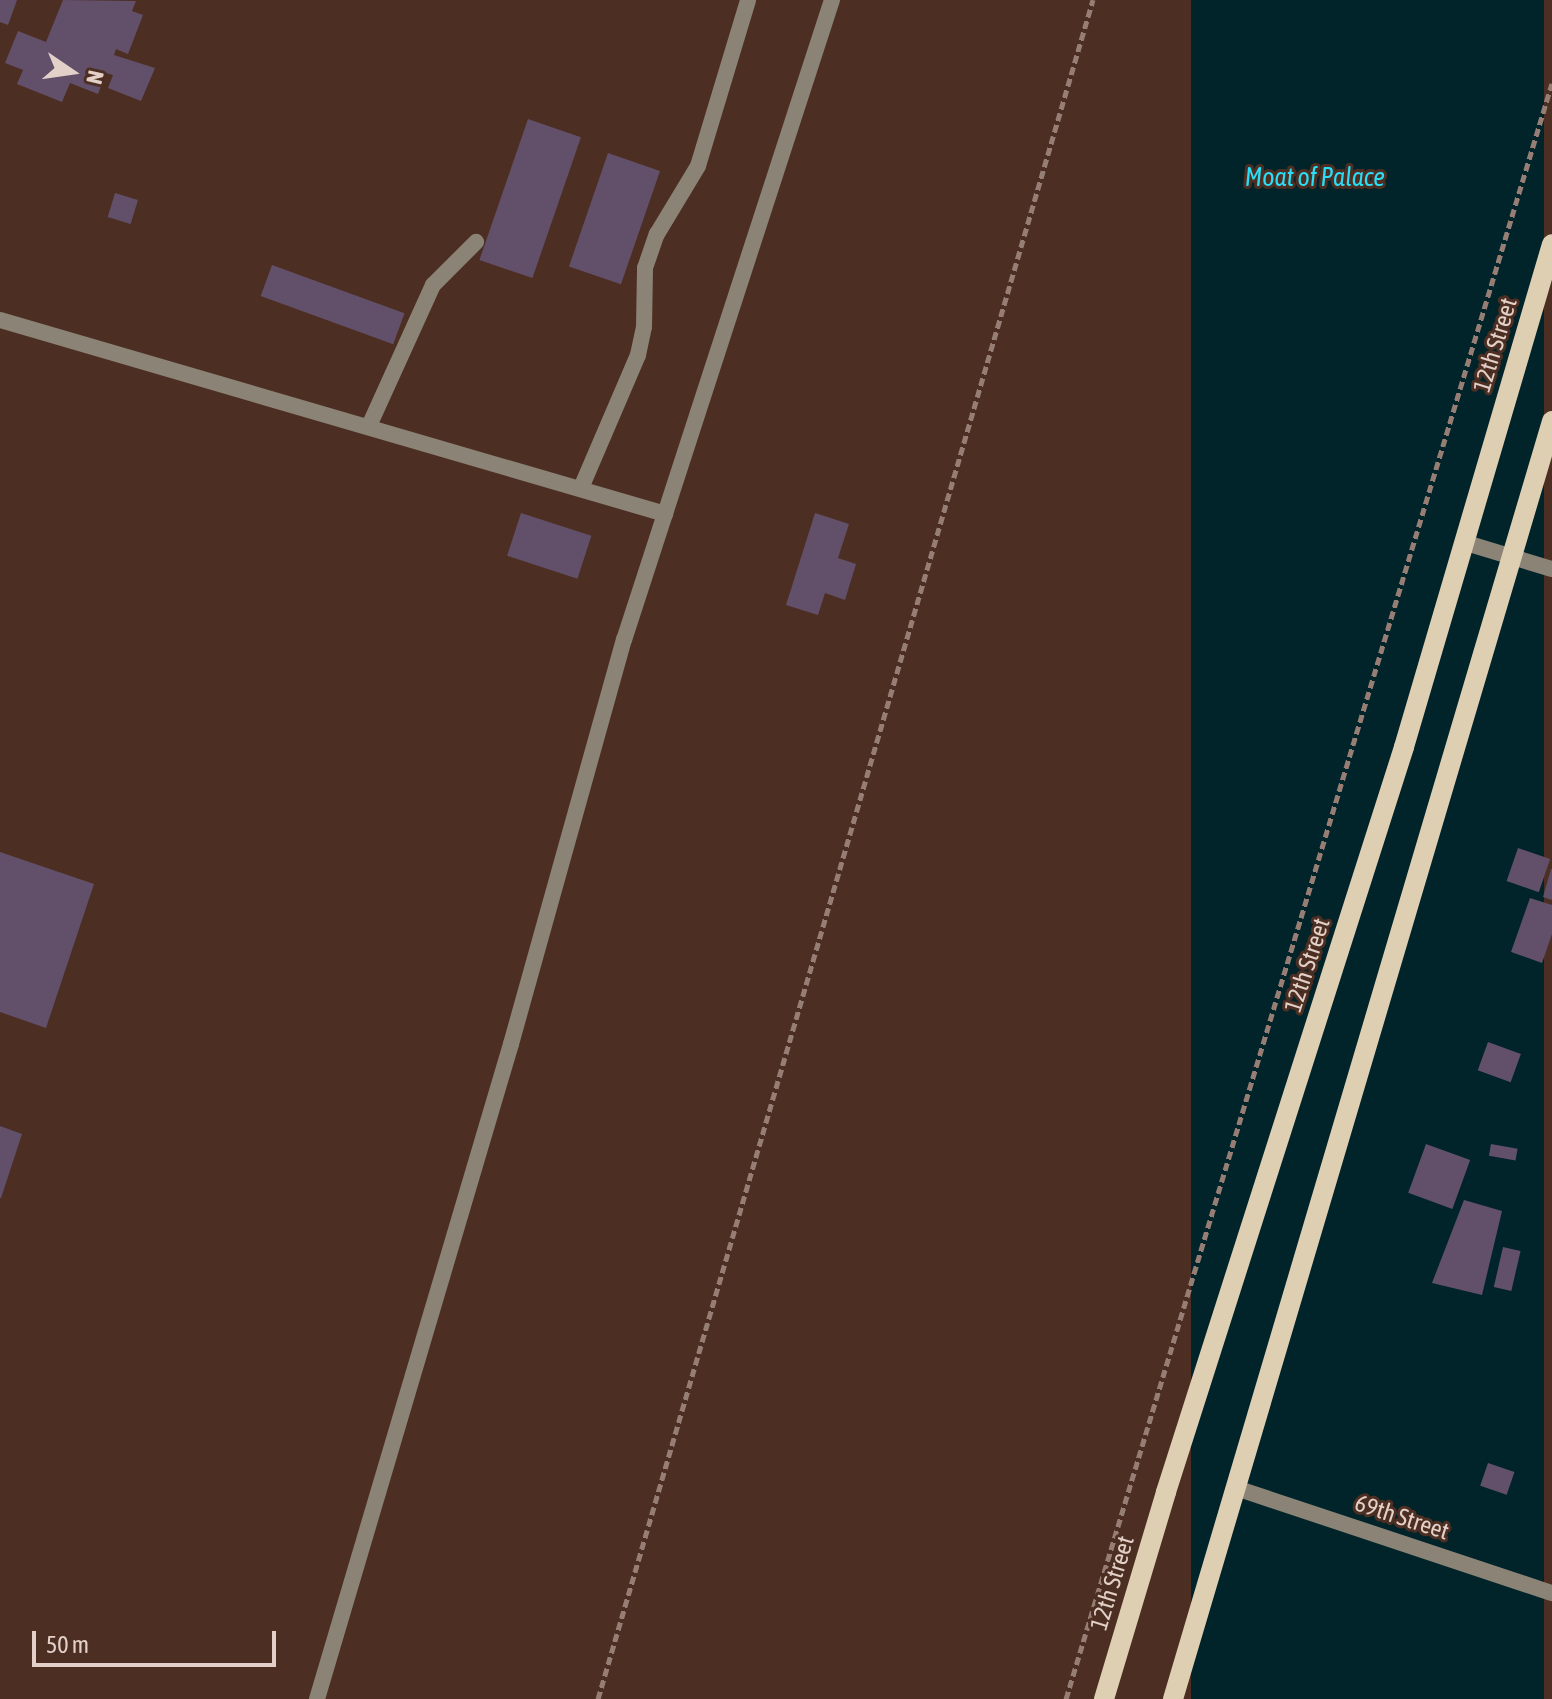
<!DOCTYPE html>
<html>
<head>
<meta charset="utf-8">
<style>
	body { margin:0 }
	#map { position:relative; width:1552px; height:1699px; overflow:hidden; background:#4c2f22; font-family:"Asap Condensed",sans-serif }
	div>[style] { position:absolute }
	.water>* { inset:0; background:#00242a; transform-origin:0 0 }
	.building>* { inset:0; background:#62506a; transform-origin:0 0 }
	.path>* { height:5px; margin-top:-2.5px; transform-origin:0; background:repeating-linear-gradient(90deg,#967e74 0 8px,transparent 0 12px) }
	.service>* { height:16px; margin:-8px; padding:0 8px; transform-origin:8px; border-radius:8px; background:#8a8376 }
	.minor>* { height:16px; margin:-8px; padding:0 8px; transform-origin:8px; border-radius:8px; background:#8a8376 }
	.primary>* { height:20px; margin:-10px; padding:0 10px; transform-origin:10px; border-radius:10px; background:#decfb3 }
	span { translate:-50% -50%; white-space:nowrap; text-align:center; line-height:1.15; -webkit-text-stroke:6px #4c2f22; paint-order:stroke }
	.street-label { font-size:24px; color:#e3d0c8 }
	.water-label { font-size:26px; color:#2adef7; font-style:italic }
	.north { position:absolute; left:32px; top:32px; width:80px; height:80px; -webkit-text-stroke:6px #4c2f22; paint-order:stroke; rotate:103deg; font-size:22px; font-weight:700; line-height:32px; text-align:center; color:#e3d0c8 }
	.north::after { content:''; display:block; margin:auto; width:28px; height:36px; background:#e3d0c8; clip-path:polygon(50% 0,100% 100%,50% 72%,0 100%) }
	.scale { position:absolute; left:32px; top:1631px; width:244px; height:36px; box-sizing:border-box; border:4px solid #e3d0c8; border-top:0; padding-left:10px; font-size:24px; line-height:28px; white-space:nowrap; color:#e3d0c8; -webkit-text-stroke:6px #4c2f22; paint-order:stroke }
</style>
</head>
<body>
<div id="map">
	<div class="water">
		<div style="left:1191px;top:0;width:353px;height:1771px"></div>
	</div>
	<div class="building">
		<div style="clip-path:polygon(0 0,17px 0,8px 25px,0 22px)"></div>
		<div style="clip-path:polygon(63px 0,136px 1px,132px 11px,143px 15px,128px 54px,116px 49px,114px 55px,155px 68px,141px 101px,108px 88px,113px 75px,106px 73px,98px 94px,70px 83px,62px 102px,17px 84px,23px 70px,5px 63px,18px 31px,46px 42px)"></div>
		<div style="left:528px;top:119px;width:56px;height:149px;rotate:19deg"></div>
		<div style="left:608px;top:153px;width:55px;height:120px;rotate:19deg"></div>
		<div style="left:115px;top:193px;width:24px;height:25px;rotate:17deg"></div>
		<div style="left:272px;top:265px;width:141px;height:33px;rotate:20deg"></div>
		<div style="left:521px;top:513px;width:74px;height:45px;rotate:18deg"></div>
		<div style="clip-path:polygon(815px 513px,849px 524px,838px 558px,856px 564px,845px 600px,825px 593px,818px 615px,786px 605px)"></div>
		<div style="left:1518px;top:848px;width:34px;height:35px;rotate:19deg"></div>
		<div style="clip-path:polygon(0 852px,94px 884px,46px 1028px,0 1012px)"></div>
		<div style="clip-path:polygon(1551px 869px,1552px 869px,1552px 900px,1543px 897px)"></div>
		<div style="clip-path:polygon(1530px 898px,1552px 905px,1552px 934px,1542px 963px,1511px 952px)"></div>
		<div style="left:1488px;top:1042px;width:35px;height:30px;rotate:20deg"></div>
		<div style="clip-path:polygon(0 1126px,22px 1134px,1px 1198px,0 1198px)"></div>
		<div style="left:1426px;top:1144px;width:47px;height:52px;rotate:20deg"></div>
		<div style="left:1491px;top:1144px;width:27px;height:12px;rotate:10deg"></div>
		<div style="clip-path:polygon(1464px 1200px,1502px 1211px,1482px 1295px,1432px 1283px)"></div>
		<div style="left:1503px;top:1247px;width:18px;height:41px;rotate:13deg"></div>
		<div style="left:1488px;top:1463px;width:28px;height:24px;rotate:19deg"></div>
	</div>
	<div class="path">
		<div style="left:598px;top:1699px;width:1770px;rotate:-73.76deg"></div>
		<div style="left:1066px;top:1699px;width:1687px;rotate:-73.26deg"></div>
	</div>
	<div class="service">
		<div style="left:369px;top:426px;width:155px;rotate:-65.6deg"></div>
		<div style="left:433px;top:285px;width:61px;rotate:-45deg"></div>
	</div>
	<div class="minor">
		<div style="left:0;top:320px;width:693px;rotate:16.26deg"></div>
		<div style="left:581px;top:488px;width:145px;rotate:-66.8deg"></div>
		<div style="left:638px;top:355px;width:29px;rotate:-78deg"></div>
		<div style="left:644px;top:327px;width:59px;rotate:-89deg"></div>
		<div style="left:645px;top:268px;width:36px;rotate:-71deg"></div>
		<div style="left:657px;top:234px;width:79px;rotate:-58.9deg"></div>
		<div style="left:698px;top:166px;width:173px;rotate:-73.2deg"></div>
		<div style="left:1463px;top:542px;width:93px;rotate:16.9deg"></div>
		<div style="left:1236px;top:1488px;width:333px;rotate:18.4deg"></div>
		<div style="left:317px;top:1699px;width:683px;rotate:-73.5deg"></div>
		<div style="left:511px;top:1044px;width:420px;rotate:-74.4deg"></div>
		<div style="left:624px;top:640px;width:673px;rotate:-72deg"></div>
	</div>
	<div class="primary">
		<div style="left:1104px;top:1699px;width:216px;rotate:-73.3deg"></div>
		<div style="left:1166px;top:1492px;width:782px;rotate:-72.28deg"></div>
		<div style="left:1404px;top:747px;width:524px;rotate:-73.6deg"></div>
		<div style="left:1173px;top:1699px;width:1333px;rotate:-73.48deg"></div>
	</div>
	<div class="street-label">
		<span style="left:1495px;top:345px;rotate:-73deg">12th Street</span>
		<span style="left:1307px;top:965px;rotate:-72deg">12th Street</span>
		<span style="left:1402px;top:1517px;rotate:18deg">69th Street</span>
		<span style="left:1112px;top:1583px;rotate:-73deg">12th Street</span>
	</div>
	<div class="water-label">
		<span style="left:1315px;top:178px">Moat of Palace</span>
	</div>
	<div class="north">N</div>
	<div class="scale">50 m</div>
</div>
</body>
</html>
